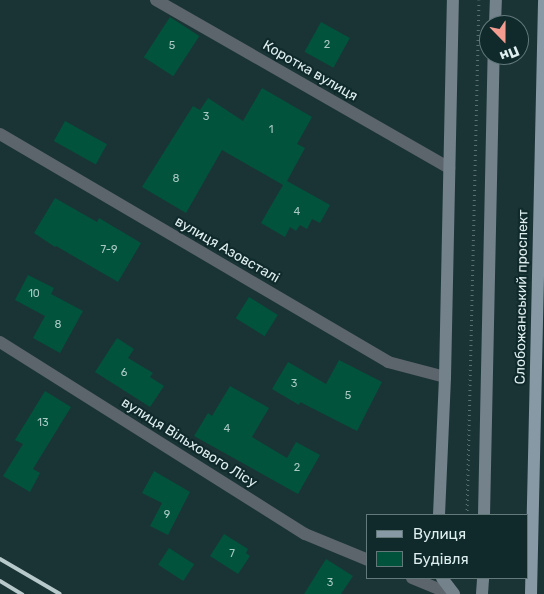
<!DOCTYPE html>
<html>
<head>
<meta charset="utf-8">
<style>
	body { margin:0 }
	#map { position:relative; width:544px; height:594px; overflow:hidden; background:#1a3436; font-family:Rubik,sans-serif }
	div>[style] { position:absolute }
	.building>* { inset:0; background:#01533c; transform-origin:0 0 }
	.street>* { height:12px; margin:-6px; padding:0 6px; transform-origin:6px; border-radius:6px; background:#5c656b }
	.secondary>* { height:12px; margin:-6px; padding:0 6px; transform-origin:6px; border-radius:6px; background:#74828c }
	.primary>* { height:12px; margin:-6px; padding:0 6px; transform-origin:6px; border-radius:6px; background:#8799a5 }
	.rail>* { height:4px; margin:-2px; padding:0 2px; transform-origin:2px; border-radius:2px; background:#b7c9ca }
	.path-bridge>* { height:3px; margin-top:-1.5px; transform-origin:0; background:repeating-linear-gradient(90deg,#596f71 0 1px,transparent 0 5px) }
	span { translate:-50% -50%; white-space:nowrap; text-align:center; line-height:1.15; -webkit-text-stroke:4.5px #102a2c; paint-order:stroke }
	.number-label { font-size:11px; color:#a8c8c3 }
	.number-label span { -webkit-text-stroke-width:0 }
	.street-label { font-size:14px; color:#dfeff0 }
	.legend { position:absolute; left:366px; top:514px; width:162px; height:65px; box-sizing:border-box; background:#102a2c; border:1px solid #63797a; margin:0; padding:6px 9px; list-style:none; font-size:15px; color:#dfeff0 }
	.legend li { display:flex; align-items:center; gap:10px; height:25px }
	.legend b { width:25px; border:1px solid #63797a }
	.north { position:absolute; left:479px; top:15px; width:50px; height:50px; box-sizing:border-box; background:#102a2c; border:1px solid #63797a; border-radius:50%; rotate:158deg; font-size:14px; font-weight:700; line-height:20px; text-align:center; color:#dfeff0 }
	.north::after { content:''; display:block; margin:auto; width:18px; height:22px; background:#f59c91; clip-path:polygon(50% 0,100% 100%,50% 72%,0 100%) }
</style>
</head>
<body>
<div id="map">
	<div class="building">
		<div style="left:170px;top:17px;width:35px;height:48px;rotate:33deg"></div>
		<div style="left:321px;top:22px;width:33px;height:34px;rotate:29deg"></div>
		<div style="clip-path:polygon(262px 88px,312px 117px,297px 144px,305px 148px,287px 181px,330px 205px,320px 223px,312px 219px,307px 229px,300px 225px,296px 231px,290px 227px,285px 237px,261px 223px,283px 185px,222px 150px,186px 213px,142px 187px,193px 106px,200px 110px,208px 98px,243px 121px)"></div>
		<div style="left:65px;top:121px;width:48px;height:23px;rotate:29deg"></div>
		<div style="clip-path:polygon(55px 198px,97px 222px,99px 218px,141px 243px,118px 282px,56px 246px,55px 247px,34px 233px)"></div>
		<div style="clip-path:polygon(28px 275px,54px 288px,51px 294px,83px 311px,60px 353px,33px 338px,45px 316px,15px 300px)"></div>
		<div style="left:249px;top:297px;width:34px;height:25px;rotate:32deg"></div>
		<div style="clip-path:polygon(117px 338px,134px 349px,128px 358px,153px 373px,150px 377px,164px 386px,150px 407px,95px 372px)"></div>
		<div style="clip-path:polygon(339px 360px,382px 382px,357px 431px,300px 402px,299px 405px,272px 389px,288px 362px,326px 384px)"></div>
		<div style="clip-path:polygon(230px 386px,269px 408px,252px 437px,287px 458px,296px 442px,320px 455px,298px 494px,194px 436px,208px 413px,212px 416px)"></div>
		<div style="clip-path:polygon(45px 391px,71px 407px,33px 469px,40px 473px,30px 492px,3px 476px,23px 444px,15px 440px)"></div>
		<div style="clip-path:polygon(154px 471px,190px 492px,168px 535px,150px 526px,162px 503px,142px 493px)"></div>
		<div style="clip-path:polygon(224px 534px,248px 549px,246px 553px,250px 556px,238px 574px,210px 556px)"></div>
		<div style="left:169px;top:548px;width:30px;height:20px;rotate:33deg"></div>
		<div style="clip-path:polygon(326px 559px,353px 576px,341px 594px,304px 594px)"></div>
	</div>
	<div class="street">
		<div style="left:156px;top:0;width:338px;rotate:29.8deg"></div>
		<div style="left:0;top:134px;width:450px;rotate:30.4deg"></div>
		<div style="left:388px;top:362px;width:59px;rotate:14.7deg"></div>
		<div style="left:0;top:342px;width:360px;rotate:32.2deg"></div>
		<div style="left:305px;top:534px;width:68px;rotate:22.4deg"></div>
		<div style="left:412px;top:578px;width:42px;rotate:22.3deg"></div>
	</div>
	<div class="secondary">
		<div style="left:495px;top:25px;width:25px;rotate:-88deg"></div>
		<div style="left:439px;top:515px;width:138px;rotate:-87.5deg"></div>
		<div style="left:445px;top:377px;width:377px;rotate:-88.8deg"></div>
		<div style="left:484px;top:515px;width:460px;rotate:-88.8deg"></div>
		<div style="left:442px;top:578px;width:20px;rotate:53deg"></div>
		<div style="left:482px;top:594px;width:16px;rotate:-86deg"></div>
	</div>
	<div class="primary">
		<div style="left:531px;top:594px;width:593px;rotate:-88.74deg"></div>
	</div>
	<div class="rail">
		<div style="left:0;top:559px;width:69px;rotate:30.3deg"></div>
		<div style="left:0;top:581px;width:26px;rotate:31deg"></div>
	</div>
	<div class="path-bridge">
		<div style="left:467px;top:515px;width:515px;rotate:-88.67deg"></div>
	</div>
	<div class="number-label">
		<span style="left:327px;top:45px">2</span>
		<span style="left:172px;top:46px">5</span>
		<span style="left:206px;top:117px">3</span>
		<span style="left:271px;top:130px">1</span>
		<span style="left:176px;top:179px">8</span>
		<span style="left:297px;top:212px">4</span>
		<span style="left:109px;top:250px">7-9</span>
		<span style="left:34px;top:294px">10</span>
		<span style="left:58px;top:325px">8</span>
		<span style="left:124px;top:373px">6</span>
		<span style="left:294px;top:384px">3</span>
		<span style="left:348px;top:396px">5</span>
		<span style="left:43px;top:423px">13</span>
		<span style="left:227px;top:429px">4</span>
		<span style="left:297px;top:468px">2</span>
		<span style="left:167px;top:515px">9</span>
		<span style="left:232px;top:554px">7</span>
		<span style="left:330px;top:583px">3</span>
	</div>
	<div class="street-label">
		<span style="left:310px;top:71px;rotate:30deg">Коротка вулиця</span>
		<span style="left:227px;top:250px;rotate:30deg">вулиця Азовсталі</span>
		<span style="left:522px;top:297px;rotate:-89deg">Слобожанський проспект</span>
		<span style="left:189px;top:443px;rotate:32deg">вулиця Вільхового Лісу</span>
	</div>
	<ul class="legend">
	<li><b style="height:6px;background:#8799a5"></b>Вулиця</li>
	<li><b style="height:14px;background:#01533c"></b>Будівля</li>
	</ul>
	<div class="north">Пн</div>
</div>
</body>
</html>
